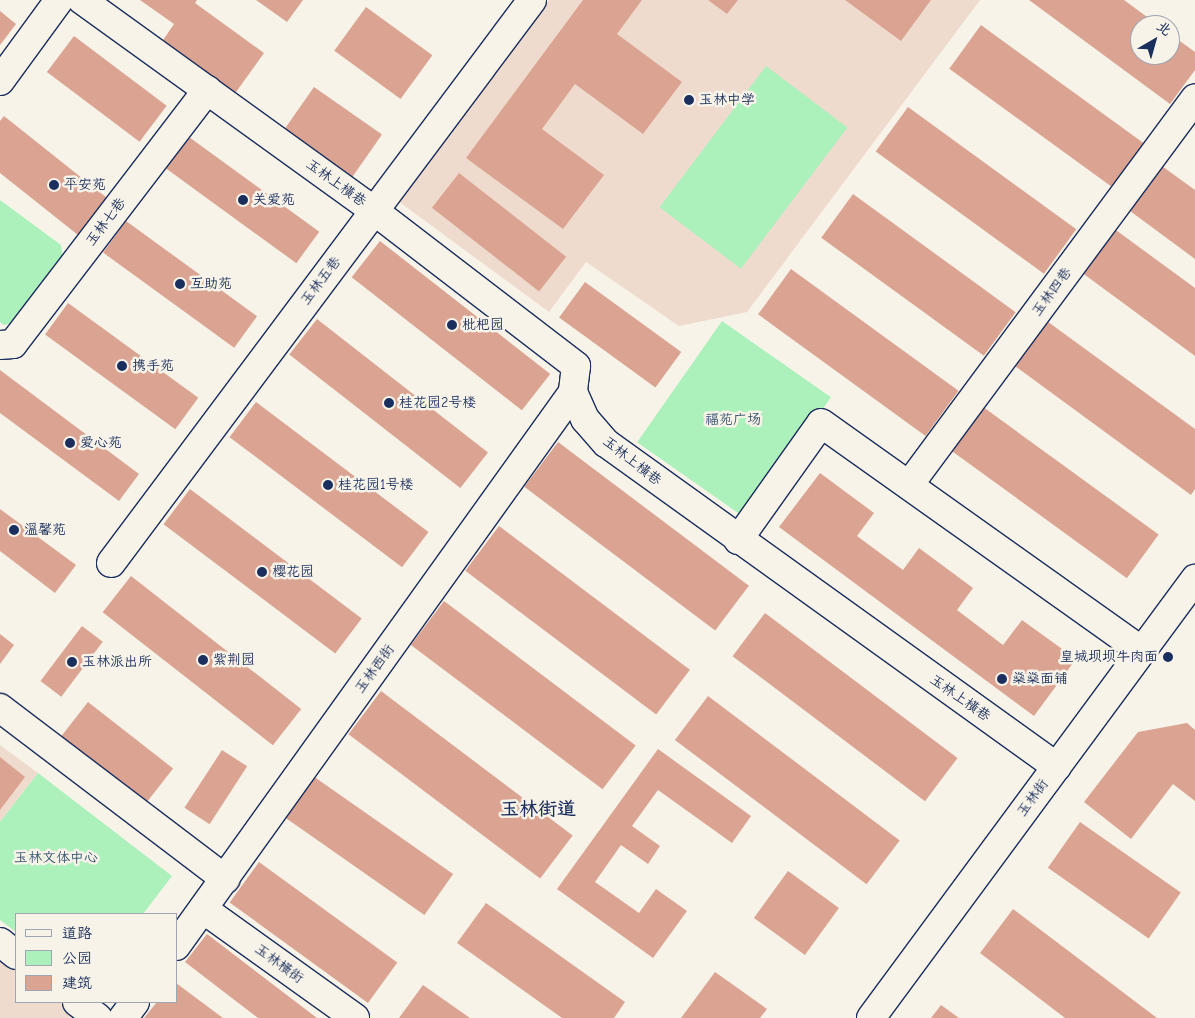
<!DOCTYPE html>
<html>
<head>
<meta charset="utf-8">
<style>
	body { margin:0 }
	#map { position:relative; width:1195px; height:1018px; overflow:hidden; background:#f7f3e8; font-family:"Comic Neue","LXGW WenKai TC",sans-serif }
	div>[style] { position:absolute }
	.built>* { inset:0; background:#efdbce }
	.green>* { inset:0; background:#acf1bc; transform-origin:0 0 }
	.building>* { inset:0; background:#dba492; transform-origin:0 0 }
	.roads { filter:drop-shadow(1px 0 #1b2f5e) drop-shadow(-1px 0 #1b2f5e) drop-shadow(0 1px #1b2f5e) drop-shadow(0 -1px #1b2f5e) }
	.minor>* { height:28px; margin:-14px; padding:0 14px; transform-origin:14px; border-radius:14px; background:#f7f3e8 }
	.dots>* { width:14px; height:14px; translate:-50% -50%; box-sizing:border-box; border:2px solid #f7f3e8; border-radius:50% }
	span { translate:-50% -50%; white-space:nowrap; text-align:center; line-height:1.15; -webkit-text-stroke:5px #f7f3e8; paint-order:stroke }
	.poi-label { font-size:14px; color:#1b2f5e }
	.left { translate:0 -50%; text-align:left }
	.right { translate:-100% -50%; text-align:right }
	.street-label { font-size:14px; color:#1b2f5e }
	.park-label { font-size:14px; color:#385671 }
	.district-label { font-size:19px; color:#1b2f5e; font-weight:700 }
	.legend { position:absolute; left:15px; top:913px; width:162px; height:90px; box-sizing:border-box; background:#f7f3e8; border:1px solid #9fa5b1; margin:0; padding:6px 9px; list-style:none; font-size:15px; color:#1b2f5e }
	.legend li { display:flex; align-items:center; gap:10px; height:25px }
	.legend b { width:25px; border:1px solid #9fa5b1 }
	.north { position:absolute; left:1130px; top:15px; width:50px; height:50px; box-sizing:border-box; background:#f7f3e8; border:1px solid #9fa5b1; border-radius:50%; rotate:38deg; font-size:14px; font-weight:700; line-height:20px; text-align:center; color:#1b2f5e }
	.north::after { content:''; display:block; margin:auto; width:18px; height:22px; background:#1b2f5e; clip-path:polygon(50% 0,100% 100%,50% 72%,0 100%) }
</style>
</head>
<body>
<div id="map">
	<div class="built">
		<div style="clip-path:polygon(549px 0,980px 0,747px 312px,679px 326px,586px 262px,549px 312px,398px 201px)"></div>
		<div style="clip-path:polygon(0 745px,38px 773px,0 822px)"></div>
		<div style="clip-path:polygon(0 957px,16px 969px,16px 1002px,59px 1002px,81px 1018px,0 1018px)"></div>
	</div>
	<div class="green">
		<div style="left:766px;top:66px;width:102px;height:177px;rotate:37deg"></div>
		<div style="clip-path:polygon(0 200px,61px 245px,64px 265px,21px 321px,4px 325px,0 322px)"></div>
		<div style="left:722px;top:321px;width:133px;height:148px;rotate:35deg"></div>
		<div style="clip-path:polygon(38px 773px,172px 876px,143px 914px,16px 914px,16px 932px,0 920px,0 822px)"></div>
	</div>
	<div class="building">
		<div style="clip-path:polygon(140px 0,197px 0,195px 3px,264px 53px,231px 99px,159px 46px,174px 24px)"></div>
		<div style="clip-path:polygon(256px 0,303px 0,287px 22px)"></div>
		<div style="clip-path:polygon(583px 0,642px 0,617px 34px,682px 82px,643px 134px,575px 84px,542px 129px,604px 175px,563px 229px,466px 158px)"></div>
		<div style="clip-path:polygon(708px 0,738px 0,727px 14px)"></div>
		<div style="clip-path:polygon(845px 0,931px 0,901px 41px)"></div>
		<div style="clip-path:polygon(1029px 0,1124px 0,1158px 25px,1140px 25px,1140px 55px,1170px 55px,1170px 34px,1195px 52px,1195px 70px,1170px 104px)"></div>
		<div style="left:366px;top:7px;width:82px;height:54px;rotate:36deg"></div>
		<div style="clip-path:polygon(0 11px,16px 24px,0 45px)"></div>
		<div style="left:981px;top:25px;width:208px;height:54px;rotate:36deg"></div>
		<div style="left:74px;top:36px;width:116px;height:45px;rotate:37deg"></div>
		<div style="left:314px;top:87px;width:83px;height:53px;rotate:35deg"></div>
		<div style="left:908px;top:107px;width:208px;height:55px;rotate:36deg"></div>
		<div style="clip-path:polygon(4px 116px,107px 198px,78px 235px,0 173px,0 121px)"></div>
		<div style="left:189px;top:137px;width:161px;height:39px;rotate:36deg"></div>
		<div style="clip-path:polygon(1159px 164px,1195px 190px,1195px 259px,1126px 208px)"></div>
		<div style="left:459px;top:173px;width:136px;height:44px;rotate:38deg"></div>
		<div style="left:853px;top:194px;width:201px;height:54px;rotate:36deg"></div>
		<div style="left:126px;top:221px;width:162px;height:39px;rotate:36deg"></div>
		<div style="clip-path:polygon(1109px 225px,1195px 288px,1195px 356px,1077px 269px)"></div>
		<div style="left:380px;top:241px;width:216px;height:46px;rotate:38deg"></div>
		<div style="left:791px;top:269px;width:207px;height:56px;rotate:36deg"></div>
		<div style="left:585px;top:282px;width:119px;height:44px;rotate:36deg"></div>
		<div style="left:68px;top:303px;width:161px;height:39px;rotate:36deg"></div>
		<div style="left:317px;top:319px;width:217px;height:45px;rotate:38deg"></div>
		<div style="clip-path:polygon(1044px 319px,1195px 429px,1195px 489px,1191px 495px,1011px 363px)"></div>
		<div style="clip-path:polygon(0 370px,139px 474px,119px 501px,0 413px)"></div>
		<div style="left:256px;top:402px;width:216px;height:44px;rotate:37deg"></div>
		<div style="left:979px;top:404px;width:222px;height:54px;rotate:36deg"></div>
		<div style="left:558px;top:442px;width:239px;height:56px;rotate:37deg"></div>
		<div style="clip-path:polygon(820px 473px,874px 513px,857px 536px,903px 570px,919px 548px,973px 588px,957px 610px,1003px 645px,1022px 620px,1076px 659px,1034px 716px,779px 527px)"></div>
		<div style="left:190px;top:489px;width:215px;height:44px;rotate:37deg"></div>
		<div style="clip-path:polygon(0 509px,76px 565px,55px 593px,0 551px)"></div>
		<div style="left:499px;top:526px;width:239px;height:56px;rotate:37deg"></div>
		<div style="left:131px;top:576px;width:216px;height:46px;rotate:38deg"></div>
		<div style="left:444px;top:601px;width:240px;height:55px;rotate:37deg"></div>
		<div style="left:765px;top:613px;width:241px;height:54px;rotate:37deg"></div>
		<div style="left:82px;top:626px;width:26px;height:69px;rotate:37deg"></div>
		<div style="clip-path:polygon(0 634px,14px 645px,0 664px)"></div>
		<div style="left:381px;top:691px;width:240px;height:54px;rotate:37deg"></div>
		<div style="left:708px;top:696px;width:240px;height:55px;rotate:37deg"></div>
		<div style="left:88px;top:702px;width:108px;height:47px;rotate:38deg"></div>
		<div style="clip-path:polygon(1187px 723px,1195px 730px,1195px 801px,1173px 784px,1131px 839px,1084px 802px,1138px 732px)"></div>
		<div style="clip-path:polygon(658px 749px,751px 816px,732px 843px,658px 790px,632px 826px,660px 846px,648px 864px,621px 845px,595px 882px,639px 913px,656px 889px,687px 911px,653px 958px,557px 889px)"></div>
		<div style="left:222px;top:750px;width:30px;height:69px;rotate:33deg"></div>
		<div style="clip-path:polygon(0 757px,25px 777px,0 810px)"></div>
		<div style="left:313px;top:776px;width:171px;height:50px;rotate:35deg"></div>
		<div style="left:1080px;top:822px;width:123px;height:56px;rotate:35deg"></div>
		<div style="left:259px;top:862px;width:171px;height:50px;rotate:36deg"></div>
		<div style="left:788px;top:871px;width:63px;height:58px;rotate:36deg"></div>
		<div style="clip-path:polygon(486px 903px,625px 1002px,614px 1018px,562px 1018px,457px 943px)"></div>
		<div style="clip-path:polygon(1013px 909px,1157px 1018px,1065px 1018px,980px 953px)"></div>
		<div style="clip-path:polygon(207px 934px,317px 1018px,258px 1018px,185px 962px)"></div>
		<div style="clip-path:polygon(715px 972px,767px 1009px,760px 1018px,681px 1018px)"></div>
		<div style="clip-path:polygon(176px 983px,223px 1018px,144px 1018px,157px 1002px,176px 1002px)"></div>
		<div style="clip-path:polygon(423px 985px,470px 1018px,399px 1018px)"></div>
		<div style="clip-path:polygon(941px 1005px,959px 1018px,931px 1018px)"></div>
	</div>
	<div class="roads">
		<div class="minor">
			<div style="left:82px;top:0;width:359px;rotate:35.8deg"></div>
			<div style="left:373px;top:210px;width:256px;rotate:37.5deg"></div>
			<div style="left:576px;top:366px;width:26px;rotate:97deg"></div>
			<div style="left:573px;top:392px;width:30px;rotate:66deg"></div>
			<div style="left:585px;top:419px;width:32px;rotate:49deg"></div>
			<div style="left:606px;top:443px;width:555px;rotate:35.69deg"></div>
			<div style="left:0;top:81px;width:100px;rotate:-53.9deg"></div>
			<div style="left:0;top:345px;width:13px;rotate:-4deg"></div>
			<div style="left:13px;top:344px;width:320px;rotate:-52.6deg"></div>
			<div style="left:909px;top:485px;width:481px;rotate:-53.5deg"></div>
			<div style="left:738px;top:540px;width:143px;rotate:-54.6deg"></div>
			<div style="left:821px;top:423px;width:394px;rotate:35.4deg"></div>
			<div style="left:111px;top:563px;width:703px;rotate:-53.21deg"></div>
			<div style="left:0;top:708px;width:283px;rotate:37.2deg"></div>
			<div style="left:203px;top:909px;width:187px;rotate:35.6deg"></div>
			<div style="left:0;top:942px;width:21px;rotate:39deg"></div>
			<div style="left:176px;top:946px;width:682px;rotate:-54.37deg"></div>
			<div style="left:77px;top:1002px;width:26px;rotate:37deg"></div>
			<div style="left:123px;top:1018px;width:20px;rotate:-53deg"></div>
			<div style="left:871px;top:1018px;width:546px;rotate:-53.57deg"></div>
		</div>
	</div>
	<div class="dots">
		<div style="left:689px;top:100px;background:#1b2f5e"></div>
		<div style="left:54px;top:185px;background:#1b2f5e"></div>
		<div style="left:243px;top:200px;background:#1b2f5e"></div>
		<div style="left:180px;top:284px;background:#1b2f5e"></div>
		<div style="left:452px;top:325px;background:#1b2f5e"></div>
		<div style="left:122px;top:366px;background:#1b2f5e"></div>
		<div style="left:389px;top:403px;background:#1b2f5e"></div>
		<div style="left:70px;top:443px;background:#1b2f5e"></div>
		<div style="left:328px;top:485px;background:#1b2f5e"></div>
		<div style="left:14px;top:530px;background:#1b2f5e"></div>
		<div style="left:262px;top:572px;background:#1b2f5e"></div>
		<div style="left:1168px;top:657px;background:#1b2f5e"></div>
		<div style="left:203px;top:660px;background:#1b2f5e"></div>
		<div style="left:72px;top:662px;background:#1b2f5e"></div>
		<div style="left:1002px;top:679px;background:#1b2f5e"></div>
	</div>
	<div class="poi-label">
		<span class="left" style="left:699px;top:100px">玉林中学</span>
		<span class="left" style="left:64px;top:185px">平安苑</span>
		<span class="left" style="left:253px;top:200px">关爱苑</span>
		<span class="left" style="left:190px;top:284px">互助苑</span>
		<span class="left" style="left:462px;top:325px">枇杷园</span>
		<span class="left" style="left:132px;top:366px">携手苑</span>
		<span class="left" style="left:399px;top:403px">桂花园2号楼</span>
		<span class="left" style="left:80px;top:443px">爱心苑</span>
		<span class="left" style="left:338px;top:485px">桂花园1号楼</span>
		<span class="left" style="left:24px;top:530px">温馨苑</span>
		<span class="left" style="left:272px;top:572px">樱花园</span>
		<span class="right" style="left:1158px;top:657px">皇城坝坝牛肉面</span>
		<span class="left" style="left:213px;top:660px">紫荆园</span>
		<span class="left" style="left:82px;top:662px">玉林派出所</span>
		<span class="left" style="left:1012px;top:679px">燊燊面铺</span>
	</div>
	<div class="street-label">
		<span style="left:336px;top:183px;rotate:36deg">玉林上横巷</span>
		<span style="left:106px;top:222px;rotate:-53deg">玉林七巷</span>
		<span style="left:321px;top:281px;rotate:-53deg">玉林五巷</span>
		<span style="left:1052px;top:292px;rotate:-54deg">玉林四巷</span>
		<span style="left:632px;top:461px;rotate:38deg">玉林上横巷</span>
		<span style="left:375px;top:669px;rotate:-54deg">玉林西街</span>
		<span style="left:960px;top:698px;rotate:35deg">玉林上横巷</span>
		<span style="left:1033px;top:798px;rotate:-54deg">玉林街</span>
		<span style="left:279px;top:964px;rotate:36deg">玉林横街</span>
	</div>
	<div class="park-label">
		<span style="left:733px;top:420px">福苑广场</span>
		<span style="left:56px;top:858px">玉林文体中心</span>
	</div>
	<div class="district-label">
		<span style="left:538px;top:810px">玉林街道</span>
	</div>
	<ul class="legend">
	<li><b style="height:6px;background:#f7f3e8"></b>道路</li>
	<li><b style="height:14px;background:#acf1bc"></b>公园</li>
	<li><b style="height:14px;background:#dba492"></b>建筑</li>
	</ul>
	<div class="north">北</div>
</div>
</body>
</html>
